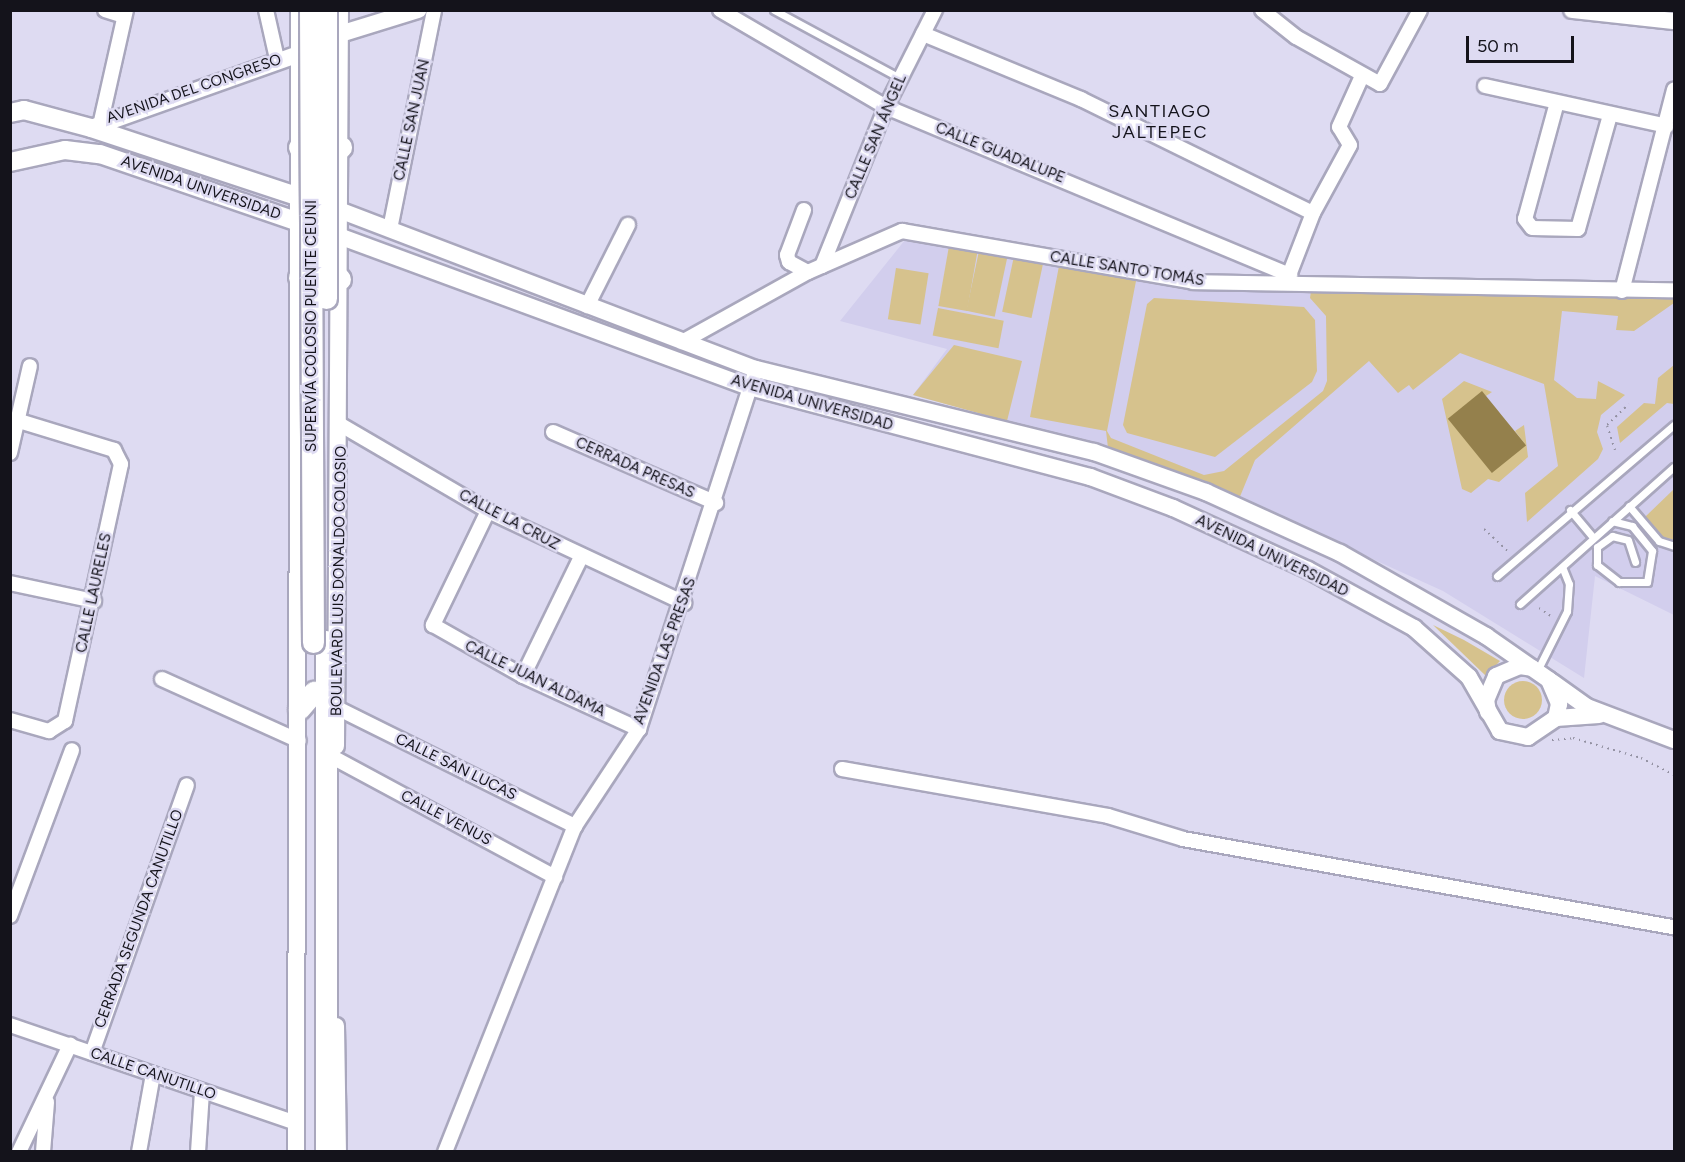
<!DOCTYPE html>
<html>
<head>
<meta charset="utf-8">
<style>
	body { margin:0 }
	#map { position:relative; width:1685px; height:1162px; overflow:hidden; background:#dedbf2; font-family:Figtree,sans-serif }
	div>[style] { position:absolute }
	.built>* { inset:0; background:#d2ceed }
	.green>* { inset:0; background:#d6c28d; transform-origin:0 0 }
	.round { border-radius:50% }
	.water>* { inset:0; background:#94804c; transform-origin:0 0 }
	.path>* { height:2px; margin-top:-1px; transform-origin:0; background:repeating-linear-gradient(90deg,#9391a2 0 1.5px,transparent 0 6px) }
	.roads { filter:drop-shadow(2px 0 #a9a7bd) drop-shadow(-2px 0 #a9a7bd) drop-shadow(0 2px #a9a7bd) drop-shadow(0 -2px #a9a7bd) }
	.service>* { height:7px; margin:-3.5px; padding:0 3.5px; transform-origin:3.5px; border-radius:3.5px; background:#fff }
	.minor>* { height:14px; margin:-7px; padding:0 7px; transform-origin:7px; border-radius:7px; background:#fff }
	.tertiary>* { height:16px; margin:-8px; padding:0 8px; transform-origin:8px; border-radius:8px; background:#fff }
	.secondary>* { height:18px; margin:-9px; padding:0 9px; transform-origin:9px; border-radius:9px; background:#fff }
	.primary>* { height:21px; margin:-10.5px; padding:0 10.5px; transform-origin:10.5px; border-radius:10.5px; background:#fff }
	.bridges { filter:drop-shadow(2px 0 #a9a7bd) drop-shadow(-2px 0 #a9a7bd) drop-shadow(0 2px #a9a7bd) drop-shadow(0 -2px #a9a7bd) }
	.primary-bridge>* { height:21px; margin:-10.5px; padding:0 10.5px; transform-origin:10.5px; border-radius:10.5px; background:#fff }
	span { translate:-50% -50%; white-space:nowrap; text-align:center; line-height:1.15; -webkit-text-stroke:5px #dedbf2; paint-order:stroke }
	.street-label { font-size:15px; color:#14131b }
	.quarter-label { font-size:18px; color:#14131b; letter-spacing:1.5px }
	.frame { position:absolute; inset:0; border:12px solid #14131b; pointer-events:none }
	.scale { position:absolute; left:1466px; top:36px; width:108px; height:27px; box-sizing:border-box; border:3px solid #14131b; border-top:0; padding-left:8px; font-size:18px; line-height:21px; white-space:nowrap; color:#14131b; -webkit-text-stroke:4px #dedbf2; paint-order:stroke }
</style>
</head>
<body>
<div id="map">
	<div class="built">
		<div style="clip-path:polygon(909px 235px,1055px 261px,1339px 291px,1674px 297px,1674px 615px,1595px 576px,1584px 678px,1443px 591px,1216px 488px,1108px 448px,913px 395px,947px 349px,840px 321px)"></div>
	</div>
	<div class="green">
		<div style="left:949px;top:246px;width:29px;height:61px;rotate:10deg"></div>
		<div style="left:979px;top:251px;width:29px;height:61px;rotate:12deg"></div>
		<div style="left:1014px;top:256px;width:30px;height:57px;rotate:12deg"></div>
		<div style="clip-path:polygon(1059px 266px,1136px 281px,1107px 431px,1111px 438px,1204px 475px,1224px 471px,1323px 391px,1327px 381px,1326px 316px,1310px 298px,1311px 291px,1674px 297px,1674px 303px,1634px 331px,1616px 330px,1618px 316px,1562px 311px,1554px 380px,1577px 398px,1596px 399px,1598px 381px,1625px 395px,1601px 415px,1597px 432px,1603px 449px,1598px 459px,1527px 522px,1525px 493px,1558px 466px,1544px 384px,1460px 353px,1413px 390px,1409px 385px,1398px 393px,1369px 361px,1255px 460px,1239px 499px,1108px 448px,1106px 431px,1030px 417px)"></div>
		<div style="left:896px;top:268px;width:33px;height:52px;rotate:9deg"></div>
		<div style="clip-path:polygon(1154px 298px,1304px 307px,1315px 320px,1317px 371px,1312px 382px,1215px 457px,1127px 433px,1123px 425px,1147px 304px)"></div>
		<div style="left:938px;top:308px;width:67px;height:28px;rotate:11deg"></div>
		<div style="clip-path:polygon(954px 345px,1022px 361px,1007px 421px,913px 395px)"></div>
		<div style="clip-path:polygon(1674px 365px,1674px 404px,1667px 403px,1620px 443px,1617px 427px,1644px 403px,1655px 404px,1658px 378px)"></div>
		<div style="clip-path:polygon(1464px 381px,1492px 392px,1486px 396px,1482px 392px,1526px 445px,1515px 431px,1524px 425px,1528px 457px,1499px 482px,1488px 479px,1471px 493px,1462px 489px,1442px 399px)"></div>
		<div style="clip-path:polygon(1674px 489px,1674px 540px,1660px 536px,1645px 517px)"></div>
		<div style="clip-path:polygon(1433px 625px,1464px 640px,1500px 661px,1486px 676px)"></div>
		<div class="round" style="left:1504px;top:681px;width:38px;height:38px"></div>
	</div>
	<div class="water">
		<div style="left:1482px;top:391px;width:70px;height:44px;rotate:51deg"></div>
	</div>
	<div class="path">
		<div style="left:1615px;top:450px;width:26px;rotate:-108deg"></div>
		<div style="left:1607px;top:425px;width:30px;rotate:-44deg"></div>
		<div style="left:1484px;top:529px;width:35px;rotate:43deg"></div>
		<div style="left:1539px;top:608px;width:14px;rotate:34deg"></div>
		<div style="left:1552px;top:740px;width:21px;rotate:-5deg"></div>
		<div style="left:1573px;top:738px;width:71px;rotate:16.4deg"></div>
		<div style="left:1641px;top:758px;width:37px;rotate:27deg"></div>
	</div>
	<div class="roads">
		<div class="service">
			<div style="left:774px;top:10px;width:143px;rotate:28.4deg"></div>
			<div style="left:1629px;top:506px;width:46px;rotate:49.4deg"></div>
			<div style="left:1659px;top:541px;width:16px;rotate:18deg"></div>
			<div style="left:1570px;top:510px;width:35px;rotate:50deg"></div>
			<div style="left:1612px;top:521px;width:21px;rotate:14deg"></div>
			<div style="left:1632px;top:526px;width:32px;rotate:51deg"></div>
			<div style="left:1652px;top:551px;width:31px;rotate:99deg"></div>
			<div style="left:1647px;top:582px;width:28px;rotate:180deg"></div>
			<div style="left:1619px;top:582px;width:28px;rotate:-142deg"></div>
			<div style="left:1597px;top:565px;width:18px;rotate:-90deg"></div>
			<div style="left:1597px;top:547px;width:19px;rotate:-36deg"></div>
			<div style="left:1612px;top:536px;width:16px;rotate:14deg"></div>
			<div style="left:1628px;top:540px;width:23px;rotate:72deg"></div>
			<div style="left:1497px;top:576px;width:233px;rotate:-40.5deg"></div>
			<div style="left:1520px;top:604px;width:206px;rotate:-41.7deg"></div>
			<div style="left:1537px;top:671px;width:67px;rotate:-63.4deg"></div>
			<div style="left:1567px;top:611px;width:27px;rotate:-86deg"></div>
			<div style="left:1569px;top:584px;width:18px;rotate:-112deg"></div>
		</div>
		<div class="minor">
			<div style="left:105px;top:10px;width:20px;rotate:18deg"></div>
			<div style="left:266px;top:10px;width:50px;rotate:77.3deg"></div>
			<div style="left:720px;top:10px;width:192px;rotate:30.3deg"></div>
			<div style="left:886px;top:107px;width:438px;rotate:22.6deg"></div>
			<div style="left:1262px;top:10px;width:43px;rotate:38.5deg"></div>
			<div style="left:1296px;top:37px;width:96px;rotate:29.2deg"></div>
			<div style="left:1380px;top:84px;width:84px;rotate:-61.6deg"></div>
			<div style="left:923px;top:34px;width:171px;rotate:22.4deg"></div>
			<div style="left:1081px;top:99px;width:258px;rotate:26.2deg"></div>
			<div style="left:1485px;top:86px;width:186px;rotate:12.4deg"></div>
			<div style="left:1556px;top:106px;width:117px;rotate:105.3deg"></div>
			<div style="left:1525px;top:219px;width:11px;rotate:52deg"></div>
			<div style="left:1532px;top:228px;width:46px;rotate:1.2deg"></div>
			<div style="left:1578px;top:229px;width:118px;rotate:-74.3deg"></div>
			<div style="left:101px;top:121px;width:114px;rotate:-77.3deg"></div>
			<div style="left:804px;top:210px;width:48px;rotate:110.7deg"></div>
			<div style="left:787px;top:255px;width:7px;rotate:74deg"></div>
			<div style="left:789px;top:262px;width:21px;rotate:28deg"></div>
			<div style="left:390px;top:229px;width:223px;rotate:-78.6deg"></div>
			<div style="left:822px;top:266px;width:171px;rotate:-68.1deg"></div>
			<div style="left:886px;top:107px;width:109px;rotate:-63.2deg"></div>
			<div style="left:1286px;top:283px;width:75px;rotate:-68.9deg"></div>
			<div style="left:1313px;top:213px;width:77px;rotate:-61.4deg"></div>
			<div style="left:1350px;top:145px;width:21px;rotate:-121deg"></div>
			<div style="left:1339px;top:127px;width:56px;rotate:-65.7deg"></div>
			<div style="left:1622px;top:291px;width:208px;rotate:-75.5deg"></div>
			<div style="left:587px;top:306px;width:91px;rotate:-63.2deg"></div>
			<div style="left:682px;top:342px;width:144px;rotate:-29.1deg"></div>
			<div style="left:808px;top:272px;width:103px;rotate:-23.6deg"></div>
			<div style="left:902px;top:231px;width:295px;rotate:9.9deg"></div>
			<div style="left:1193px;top:282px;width:481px;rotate:1deg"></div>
			<div style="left:341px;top:425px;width:170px;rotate:30.3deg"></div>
			<div style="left:488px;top:511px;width:217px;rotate:25.1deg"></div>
			<div style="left:553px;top:432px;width:178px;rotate:23.5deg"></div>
			<div style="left:10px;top:453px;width:89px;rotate:-77.1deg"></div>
			<div style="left:488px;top:511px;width:127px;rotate:115.8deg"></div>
			<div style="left:433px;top:625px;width:103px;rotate:29.5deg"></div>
			<div style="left:523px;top:676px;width:128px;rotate:24.6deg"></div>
			<div style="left:10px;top:583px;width:86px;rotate:12.1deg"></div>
			<div style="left:523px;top:676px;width:132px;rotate:-64deg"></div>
			<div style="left:162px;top:679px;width:150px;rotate:24.3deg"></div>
			<div style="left:337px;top:708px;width:266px;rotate:26.4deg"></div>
			<div style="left:10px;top:720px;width:41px;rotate:15.8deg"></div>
			<div style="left:49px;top:731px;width:19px;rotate:-32deg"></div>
			<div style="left:65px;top:721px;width:263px;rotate:-77.7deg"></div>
			<div style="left:121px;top:464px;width:16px;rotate:-117deg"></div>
			<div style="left:114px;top:450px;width:99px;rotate:-163deg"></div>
			<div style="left:336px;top:759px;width:249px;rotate:28.3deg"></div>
			<div style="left:842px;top:769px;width:270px;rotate:10deg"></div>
			<div style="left:1108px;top:816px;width:78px;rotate:17deg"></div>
			<div style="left:1183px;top:839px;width:499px;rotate:10.2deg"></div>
			<div style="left:10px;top:916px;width:177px;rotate:-69.5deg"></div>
			<div style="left:10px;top:1025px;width:302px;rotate:18.9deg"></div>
			<div style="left:92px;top:1053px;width:284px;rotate:-70.5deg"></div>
			<div style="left:19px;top:1152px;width:119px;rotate:-64.5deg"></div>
			<div style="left:43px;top:1152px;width:50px;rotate:-85.4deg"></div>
			<div style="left:139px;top:1152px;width:79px;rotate:-79.8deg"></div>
			<div style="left:198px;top:1152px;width:61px;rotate:-86.2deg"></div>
			<div style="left:445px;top:1152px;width:351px;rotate:-68.3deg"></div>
			<div style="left:575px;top:826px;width:116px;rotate:-56.6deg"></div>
			<div style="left:639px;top:729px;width:379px;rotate:-72deg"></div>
		</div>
		<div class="tertiary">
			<div style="left:1572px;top:10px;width:103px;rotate:6.2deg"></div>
			<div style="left:340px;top:34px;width:82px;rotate:-17.1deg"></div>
			<div style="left:91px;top:128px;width:221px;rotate:-19.6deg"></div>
			<div style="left:339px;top:210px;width:446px;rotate:20.9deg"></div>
			<div style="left:756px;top:369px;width:348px;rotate:13.8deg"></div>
			<div style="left:1094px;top:452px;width:119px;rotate:19.7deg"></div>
			<div style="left:1206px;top:492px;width:147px;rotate:24.5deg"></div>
			<div style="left:1340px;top:553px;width:168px;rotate:29.6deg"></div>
			<div style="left:1486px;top:636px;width:77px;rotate:34.9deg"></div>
			<div style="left:1549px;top:680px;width:26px;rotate:67deg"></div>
			<div style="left:1559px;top:704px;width:14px;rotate:102deg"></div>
			<div style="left:1556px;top:718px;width:34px;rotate:146deg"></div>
			<div style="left:1528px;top:737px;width:29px;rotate:-168deg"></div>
			<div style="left:1500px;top:731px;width:62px;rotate:-119.9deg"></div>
			<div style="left:1469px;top:677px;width:74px;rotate:-138.3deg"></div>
			<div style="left:1414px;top:628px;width:121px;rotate:-151.3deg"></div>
			<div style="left:1308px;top:570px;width:149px;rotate:-155.3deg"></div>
			<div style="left:1173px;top:508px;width:89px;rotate:-159.5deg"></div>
			<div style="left:1090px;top:477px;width:353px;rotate:-165.2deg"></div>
			<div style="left:749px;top:387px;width:437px;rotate:-159.8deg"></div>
			<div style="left:1552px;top:682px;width:43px;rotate:35.5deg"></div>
			<div style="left:1587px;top:707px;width:93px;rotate:20.8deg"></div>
			<div style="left:1488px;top:712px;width:12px;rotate:-99deg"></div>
			<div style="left:1486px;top:700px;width:26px;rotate:-67deg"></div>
			<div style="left:1496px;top:676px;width:26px;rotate:-23deg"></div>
			<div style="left:1520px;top:666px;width:12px;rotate:9deg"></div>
			<div style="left:1556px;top:718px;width:43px;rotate:-4deg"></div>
			<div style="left:336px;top:746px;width:736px;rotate:-89.69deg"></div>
			<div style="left:336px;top:1026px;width:126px;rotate:89.1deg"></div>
			<div style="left:296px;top:1152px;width:1142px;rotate:-89.85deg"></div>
		</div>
		<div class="secondary">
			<div style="left:10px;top:113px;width:14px;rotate:-12deg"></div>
			<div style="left:24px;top:110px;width:69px;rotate:15deg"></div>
			<div style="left:91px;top:128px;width:261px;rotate:18.3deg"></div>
			<div style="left:10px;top:162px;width:56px;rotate:-12.3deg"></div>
			<div style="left:65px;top:150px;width:35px;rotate:7deg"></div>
			<div style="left:100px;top:154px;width:253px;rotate:18.9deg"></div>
		</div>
		<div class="primary">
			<div style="left:299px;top:147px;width:19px;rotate:58deg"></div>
			<div style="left:309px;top:163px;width:13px;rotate:13deg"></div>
			<div style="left:322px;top:166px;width:27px;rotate:-45deg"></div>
			<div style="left:299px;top:277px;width:16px;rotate:-50deg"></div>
			<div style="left:309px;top:265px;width:14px;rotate:-12deg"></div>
			<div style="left:323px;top:262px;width:24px;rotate:45deg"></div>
			<div style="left:326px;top:641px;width:511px;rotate:90deg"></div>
			<div style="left:299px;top:709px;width:23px;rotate:-49deg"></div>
		</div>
	</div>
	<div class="bridges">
		<div class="primary-bridge">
			<div style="left:310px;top:10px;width:632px;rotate:89.73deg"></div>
			<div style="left:326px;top:298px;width:288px;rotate:-90deg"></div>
		</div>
	</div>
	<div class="street-label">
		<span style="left:194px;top:89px;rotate:-19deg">AVENIDA DEL CONGRESO</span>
		<span style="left:412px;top:120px;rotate:-78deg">CALLE SAN JUAN</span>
		<span style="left:876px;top:137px;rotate:-67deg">CALLE SAN ÁNGEL</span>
		<span style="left:1000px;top:153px;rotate:22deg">CALLE GUADALUPE</span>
		<span style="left:201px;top:188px;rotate:19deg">AVENIDA UNIVERSIDAD</span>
		<span style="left:1127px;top:269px;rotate:9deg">CALLE SANTO TOMÁS</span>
		<span style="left:312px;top:326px;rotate:-90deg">SUPERVÍA COLOSIO PUENTE CEUNI</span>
		<span style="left:812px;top:403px;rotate:16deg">AVENIDA UNIVERSIDAD</span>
		<span style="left:635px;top:468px;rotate:24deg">CERRADA PRESAS</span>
		<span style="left:509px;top:520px;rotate:28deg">CALLE LA CRUZ</span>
		<span style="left:1272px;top:556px;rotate:26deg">AVENIDA UNIVERSIDAD</span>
		<span style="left:339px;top:581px;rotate:-89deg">BOULEVARD LUIS DONALDO COLOSIO</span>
		<span style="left:94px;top:593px;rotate:-78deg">CALLE LAURELES</span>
		<span style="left:665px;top:651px;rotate:-70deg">AVENIDA LAS PRESAS</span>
		<span style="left:535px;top:679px;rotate:26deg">CALLE JUAN ALDAMA</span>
		<span style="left:456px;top:767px;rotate:26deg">CALLE SAN LUCAS</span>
		<span style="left:446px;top:818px;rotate:28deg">CALLE VENUS</span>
		<span style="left:139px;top:919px;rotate:-70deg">CERRADA SEGUNDA CANUTILLO</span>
		<span style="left:153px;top:1074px;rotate:19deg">CALLE CANUTILLO</span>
	</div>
	<div class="quarter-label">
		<span style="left:1160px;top:122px">SANTIAGO<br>JALTEPEC</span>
	</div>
	<div class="frame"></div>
	<div class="scale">50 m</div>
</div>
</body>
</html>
